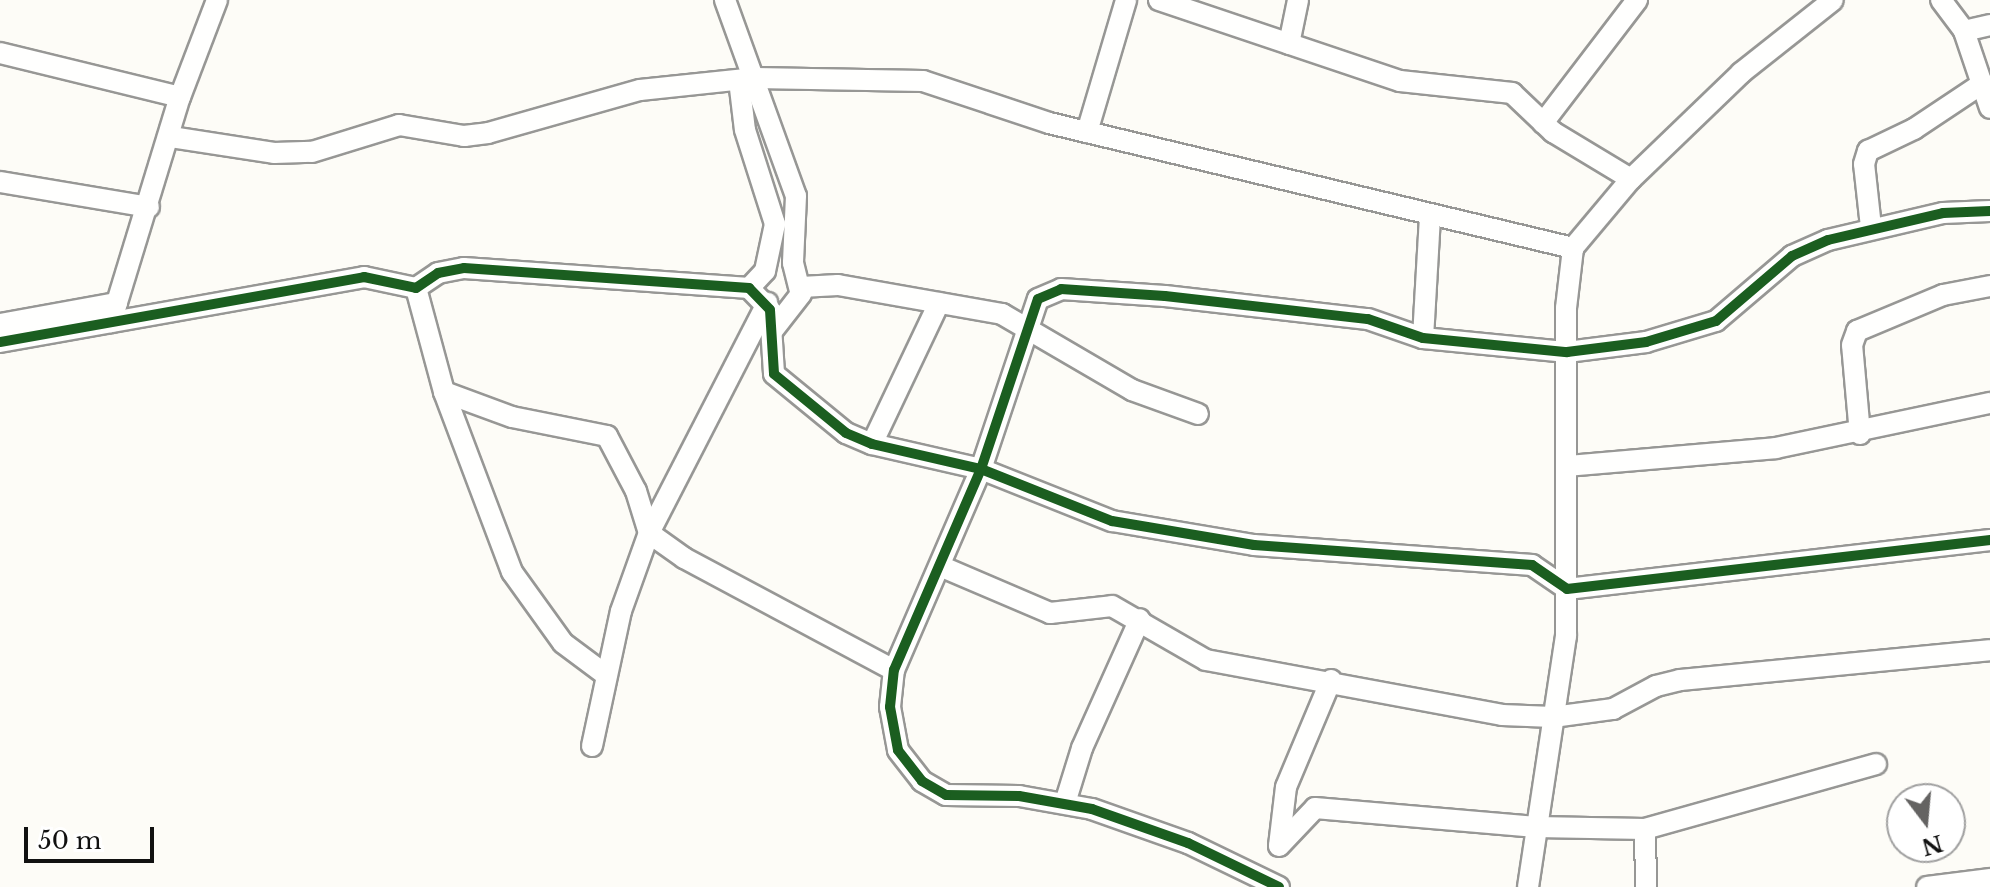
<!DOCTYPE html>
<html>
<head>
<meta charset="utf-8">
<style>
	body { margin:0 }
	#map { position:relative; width:1990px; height:887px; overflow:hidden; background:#fdfcf7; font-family:"Libre Baskerville",serif }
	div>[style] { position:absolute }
	.roads { filter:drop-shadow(2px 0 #979795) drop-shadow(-2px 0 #979795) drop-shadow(0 2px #979795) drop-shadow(0 -2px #979795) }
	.street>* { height:20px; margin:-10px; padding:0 10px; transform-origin:10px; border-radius:10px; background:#fffffe }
	.cycleway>* { height:10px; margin:-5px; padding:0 5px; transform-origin:5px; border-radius:5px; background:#1b5e20 }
	span { translate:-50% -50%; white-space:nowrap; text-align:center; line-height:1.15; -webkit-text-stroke:8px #fff; paint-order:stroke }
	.north { position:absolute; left:1886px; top:783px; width:80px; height:80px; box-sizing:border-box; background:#fff; border:2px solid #a0a0a0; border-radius:50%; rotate:164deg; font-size:22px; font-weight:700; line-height:32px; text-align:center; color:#111 }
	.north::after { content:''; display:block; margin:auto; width:28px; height:36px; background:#646362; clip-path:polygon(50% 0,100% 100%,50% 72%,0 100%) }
	.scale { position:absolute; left:24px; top:827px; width:130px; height:36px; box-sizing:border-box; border:4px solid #111; border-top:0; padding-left:10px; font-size:24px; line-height:28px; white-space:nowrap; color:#111; -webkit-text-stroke:6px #fff; paint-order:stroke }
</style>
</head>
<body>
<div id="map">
	<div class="roads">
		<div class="street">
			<div style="left:725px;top:0;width:208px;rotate:70.1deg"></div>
			<div style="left:796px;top:196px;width:67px;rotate:92.6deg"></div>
			<div style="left:793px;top:263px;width:32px;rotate:76deg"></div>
			<div style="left:801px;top:294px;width:46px;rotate:127.9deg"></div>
			<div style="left:1159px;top:0;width:254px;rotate:18.6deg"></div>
			<div style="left:1400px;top:81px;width:113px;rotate:6.1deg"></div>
			<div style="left:1512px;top:93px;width:57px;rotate:43.6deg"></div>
			<div style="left:1553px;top:132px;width:91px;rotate:31.1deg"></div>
			<div style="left:1941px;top:0;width:39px;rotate:53deg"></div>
			<div style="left:1964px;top:31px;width:81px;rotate:71.3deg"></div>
			<div style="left:1964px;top:31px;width:27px;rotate:-13deg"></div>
			<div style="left:1289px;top:44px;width:45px;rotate:-78.4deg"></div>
			<div style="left:0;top:53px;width:185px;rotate:13.7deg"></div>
			<div style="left:739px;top:80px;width:50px;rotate:83.2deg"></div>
			<div style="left:745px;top:130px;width:99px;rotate:72.3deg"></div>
			<div style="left:775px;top:224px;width:48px;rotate:102deg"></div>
			<div style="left:765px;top:271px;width:23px;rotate:133deg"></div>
			<div style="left:1543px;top:123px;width:155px;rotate:-52.6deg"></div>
			<div style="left:1087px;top:132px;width:138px;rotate:-73.5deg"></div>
			<div style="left:171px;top:137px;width:104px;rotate:8.8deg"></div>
			<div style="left:274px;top:153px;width:38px;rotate:-2deg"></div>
			<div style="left:312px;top:152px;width:91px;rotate:-17.2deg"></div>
			<div style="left:399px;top:125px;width:66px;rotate:9.6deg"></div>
			<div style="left:464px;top:136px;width:24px;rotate:-7deg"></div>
			<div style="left:488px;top:133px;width:158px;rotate:-15.8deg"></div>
			<div style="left:640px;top:90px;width:116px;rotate:-6deg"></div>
			<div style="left:755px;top:78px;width:168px;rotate:1deg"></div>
			<div style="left:923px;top:81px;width:133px;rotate:18.4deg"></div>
			<div style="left:1049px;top:123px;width:539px;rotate:13.42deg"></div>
			<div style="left:0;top:182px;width:151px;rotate:9.5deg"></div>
			<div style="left:1871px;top:227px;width:63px;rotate:-96.3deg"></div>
			<div style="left:1864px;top:164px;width:14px;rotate:-73deg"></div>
			<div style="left:1868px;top:151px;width:51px;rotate:-25.6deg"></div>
			<div style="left:1914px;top:129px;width:83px;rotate:-33.7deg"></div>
			<div style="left:801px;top:287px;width:37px;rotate:-3deg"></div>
			<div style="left:838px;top:285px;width:167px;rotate:10deg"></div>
			<div style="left:1002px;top:314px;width:151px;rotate:30.3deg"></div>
			<div style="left:1132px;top:390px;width:70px;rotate:20deg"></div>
			<div style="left:416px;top:288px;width:108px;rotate:74.9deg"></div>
			<div style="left:444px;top:392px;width:192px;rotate:69.3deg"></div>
			<div style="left:512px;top:572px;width:87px;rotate:54.3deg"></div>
			<div style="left:563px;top:643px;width:54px;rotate:36.7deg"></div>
			<div style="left:111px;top:322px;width:235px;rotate:-73deg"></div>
			<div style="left:180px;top:97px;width:104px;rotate:-69.1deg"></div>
			<div style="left:0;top:324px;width:119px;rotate:-10.2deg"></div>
			<div style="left:1423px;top:338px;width:122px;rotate:-86.7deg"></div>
			<div style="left:0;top:342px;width:370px;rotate:-10.1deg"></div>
			<div style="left:364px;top:277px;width:53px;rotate:11.9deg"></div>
			<div style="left:416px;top:288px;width:27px;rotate:-34deg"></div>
			<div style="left:438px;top:273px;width:26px;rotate:-11deg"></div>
			<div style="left:464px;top:268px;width:286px;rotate:4deg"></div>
			<div style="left:749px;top:288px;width:30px;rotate:46deg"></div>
			<div style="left:770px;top:310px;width:64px;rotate:86.4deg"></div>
			<div style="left:774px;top:374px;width:93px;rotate:39.3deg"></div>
			<div style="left:846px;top:433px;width:28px;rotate:23deg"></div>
			<div style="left:872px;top:444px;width:112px;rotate:12.9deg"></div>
			<div style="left:981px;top:469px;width:141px;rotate:21.7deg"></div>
			<div style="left:1112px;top:521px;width:144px;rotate:9.6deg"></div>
			<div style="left:1254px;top:545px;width:279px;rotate:4.1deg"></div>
			<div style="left:1532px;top:565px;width:42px;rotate:34.4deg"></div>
			<div style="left:1567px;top:589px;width:426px;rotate:-6.6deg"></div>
			<div style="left:444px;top:392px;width:72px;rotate:20.2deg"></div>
			<div style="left:512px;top:417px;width:97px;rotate:11.3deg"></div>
			<div style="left:607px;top:436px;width:62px;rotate:62.2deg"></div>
			<div style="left:636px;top:491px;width:44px;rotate:72.8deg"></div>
			<div style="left:649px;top:533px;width:43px;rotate:35.5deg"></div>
			<div style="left:684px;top:558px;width:238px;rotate:28.1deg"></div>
			<div style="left:1860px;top:434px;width:89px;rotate:-95.1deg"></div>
			<div style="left:1852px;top:345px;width:15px;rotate:-70deg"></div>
			<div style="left:1857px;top:331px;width:93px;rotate:-22.7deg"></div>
			<div style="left:1943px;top:295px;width:48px;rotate:-10.8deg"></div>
			<div style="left:872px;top:444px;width:156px;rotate:-64.6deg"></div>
			<div style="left:1567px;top:466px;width:210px;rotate:-4.9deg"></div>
			<div style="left:1776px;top:448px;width:219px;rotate:-11.9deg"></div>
			<div style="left:940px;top:566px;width:120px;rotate:23.1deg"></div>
			<div style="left:1050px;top:613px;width:62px;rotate:-6.4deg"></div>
			<div style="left:1112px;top:606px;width:108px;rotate:29.9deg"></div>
			<div style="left:1206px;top:660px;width:301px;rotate:10.5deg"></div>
			<div style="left:1502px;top:715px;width:51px;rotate:2.2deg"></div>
			<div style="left:1553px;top:717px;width:61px;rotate:-7.6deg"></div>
			<div style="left:1613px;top:709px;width:49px;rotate:-28.1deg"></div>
			<div style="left:1656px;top:686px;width:25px;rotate:-14deg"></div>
			<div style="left:1680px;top:680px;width:311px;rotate:-5.5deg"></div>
			<div style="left:1331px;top:680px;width:116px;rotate:112.8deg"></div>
			<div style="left:1286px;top:787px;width:59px;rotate:96.8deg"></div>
			<div style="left:1279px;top:846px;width:52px;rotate:-46.5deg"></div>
			<div style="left:1315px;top:808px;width:222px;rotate:4.9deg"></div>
			<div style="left:1536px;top:827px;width:109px;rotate:1.1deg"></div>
			<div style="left:1645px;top:829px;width:240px;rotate:-15.7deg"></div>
			<div style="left:592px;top:746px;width:138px;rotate:-77.9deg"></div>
			<div style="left:621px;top:611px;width:83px;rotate:-70.3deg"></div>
			<div style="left:649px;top:533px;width:259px;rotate:-62.8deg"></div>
			<div style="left:1065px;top:803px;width:58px;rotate:-72.8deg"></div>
			<div style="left:1082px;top:748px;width:141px;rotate:-65.8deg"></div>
			<div style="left:1645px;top:829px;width:58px;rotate:89deg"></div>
			<div style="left:1279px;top:887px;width:101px;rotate:-154.2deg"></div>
			<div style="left:1188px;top:843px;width:102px;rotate:-160.5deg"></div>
			<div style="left:1092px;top:809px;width:74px;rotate:-169.9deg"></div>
			<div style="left:1019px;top:796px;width:73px;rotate:-179.2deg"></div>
			<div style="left:946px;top:795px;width:28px;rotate:-150deg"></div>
			<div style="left:922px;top:781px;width:39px;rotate:-128deg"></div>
			<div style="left:898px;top:750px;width:44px;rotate:-100.5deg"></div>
			<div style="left:890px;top:707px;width:37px;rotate:-84deg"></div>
			<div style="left:894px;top:670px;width:219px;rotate:-66.6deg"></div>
			<div style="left:981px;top:469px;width:179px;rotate:-71.5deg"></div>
			<div style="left:1038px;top:299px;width:25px;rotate:-23deg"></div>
			<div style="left:1061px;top:289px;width:104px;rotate:3.9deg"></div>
			<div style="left:1165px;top:296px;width:204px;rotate:6.5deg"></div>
			<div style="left:1368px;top:319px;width:58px;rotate:19.1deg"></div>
			<div style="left:1423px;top:338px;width:145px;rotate:5.6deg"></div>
			<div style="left:1567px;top:352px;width:80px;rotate:-7.2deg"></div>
			<div style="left:1646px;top:342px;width:73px;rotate:-16.7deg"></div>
			<div style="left:1716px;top:321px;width:100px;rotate:-40.5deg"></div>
			<div style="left:1792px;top:256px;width:39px;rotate:-24deg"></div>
			<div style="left:1828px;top:240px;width:118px;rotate:-13.2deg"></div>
			<div style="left:1943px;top:213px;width:47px;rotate:-2.4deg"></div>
			<div style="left:1528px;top:887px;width:254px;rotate:-81.4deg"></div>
			<div style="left:1566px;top:636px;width:328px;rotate:-90deg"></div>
			<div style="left:1566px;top:308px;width:60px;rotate:-83.3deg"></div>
			<div style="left:1573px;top:248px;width:90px;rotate:-50deg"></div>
			<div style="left:1631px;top:179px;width:153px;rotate:-43.9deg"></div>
			<div style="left:1741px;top:73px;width:117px;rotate:-38.4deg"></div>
			<div style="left:1927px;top:887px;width:64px;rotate:-7.2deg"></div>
		</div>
	</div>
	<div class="cycleway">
		<div style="left:0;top:342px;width:370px;rotate:-10.1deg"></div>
		<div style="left:364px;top:277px;width:53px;rotate:11.9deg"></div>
		<div style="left:416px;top:288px;width:27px;rotate:-34deg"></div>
		<div style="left:438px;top:273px;width:26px;rotate:-11deg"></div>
		<div style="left:464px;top:268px;width:286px;rotate:4deg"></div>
		<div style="left:749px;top:288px;width:30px;rotate:46deg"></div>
		<div style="left:770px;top:310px;width:64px;rotate:86.4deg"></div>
		<div style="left:774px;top:374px;width:93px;rotate:39.3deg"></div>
		<div style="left:846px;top:433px;width:28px;rotate:23deg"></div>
		<div style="left:872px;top:444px;width:112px;rotate:12.9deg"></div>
		<div style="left:981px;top:469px;width:141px;rotate:21.7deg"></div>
		<div style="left:1112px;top:521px;width:144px;rotate:9.6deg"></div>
		<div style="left:1254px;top:545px;width:279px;rotate:4.1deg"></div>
		<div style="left:1532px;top:565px;width:42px;rotate:34.4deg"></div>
		<div style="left:1567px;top:589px;width:426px;rotate:-6.6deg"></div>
		<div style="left:1279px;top:887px;width:101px;rotate:-154.2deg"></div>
		<div style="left:1188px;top:843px;width:102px;rotate:-160.5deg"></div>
		<div style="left:1092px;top:809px;width:74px;rotate:-169.9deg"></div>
		<div style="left:1019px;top:796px;width:73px;rotate:-179.2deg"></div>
		<div style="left:946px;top:795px;width:28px;rotate:-150deg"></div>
		<div style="left:922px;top:781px;width:39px;rotate:-128deg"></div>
		<div style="left:898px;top:750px;width:44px;rotate:-100.5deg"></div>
		<div style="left:890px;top:707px;width:37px;rotate:-84deg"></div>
		<div style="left:894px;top:670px;width:219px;rotate:-66.6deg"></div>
		<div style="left:981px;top:469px;width:179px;rotate:-71.5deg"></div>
		<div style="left:1038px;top:299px;width:25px;rotate:-23deg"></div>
		<div style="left:1061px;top:289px;width:104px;rotate:3.9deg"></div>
		<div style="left:1165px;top:296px;width:204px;rotate:6.5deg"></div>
		<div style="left:1368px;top:319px;width:58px;rotate:19.1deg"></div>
		<div style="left:1423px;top:338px;width:145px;rotate:5.6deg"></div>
		<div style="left:1567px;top:352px;width:80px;rotate:-7.2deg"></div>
		<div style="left:1646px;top:342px;width:73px;rotate:-16.7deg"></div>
		<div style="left:1716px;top:321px;width:100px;rotate:-40.5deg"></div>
		<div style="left:1792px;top:256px;width:39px;rotate:-24deg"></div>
		<div style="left:1828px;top:240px;width:118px;rotate:-13.2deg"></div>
		<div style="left:1943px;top:213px;width:47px;rotate:-2.4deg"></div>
	</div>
	<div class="north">N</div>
	<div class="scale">50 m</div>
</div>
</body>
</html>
